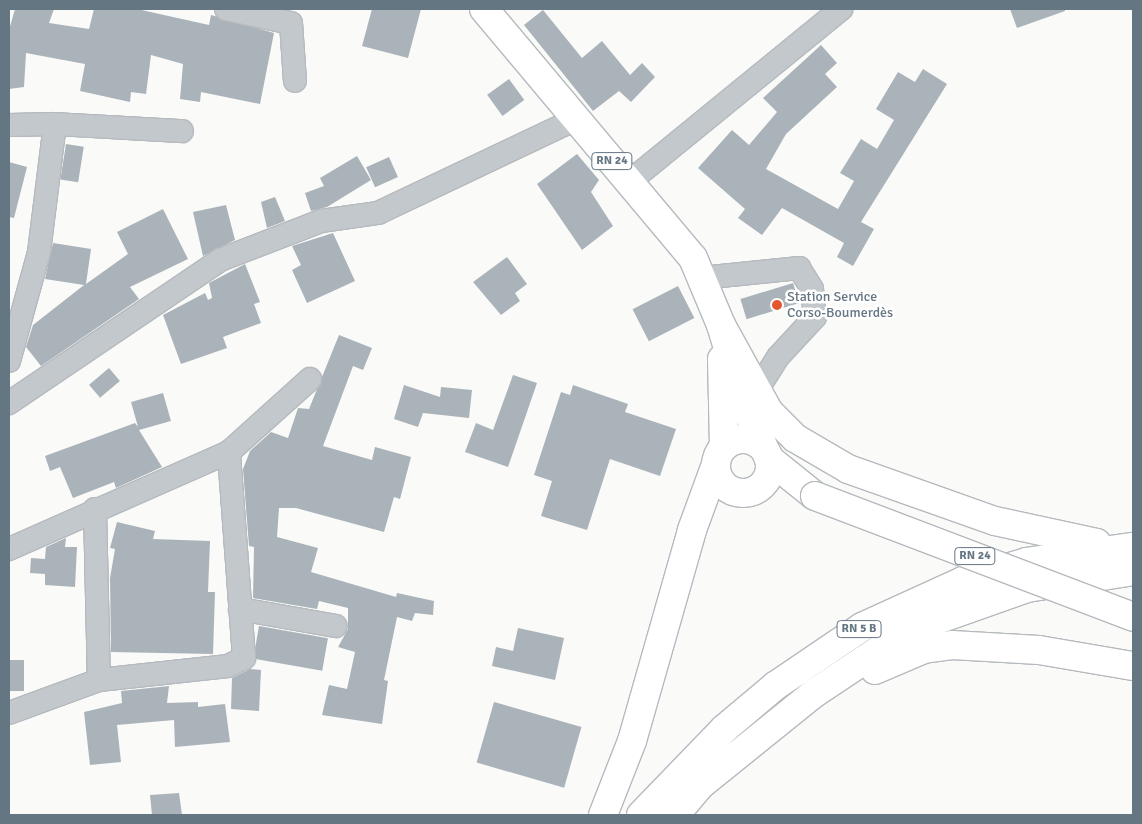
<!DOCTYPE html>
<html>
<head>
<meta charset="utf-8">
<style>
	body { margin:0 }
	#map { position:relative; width:1142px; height:824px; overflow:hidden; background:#fafaf8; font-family:Signika,sans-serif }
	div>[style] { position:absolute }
	.building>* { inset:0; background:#aab3b9; transform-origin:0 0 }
	.roads { filter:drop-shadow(1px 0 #b5babe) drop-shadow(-1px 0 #b5babe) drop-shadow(0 1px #b5babe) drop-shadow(0 -1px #b5babe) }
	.minor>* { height:22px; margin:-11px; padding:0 11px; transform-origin:11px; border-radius:11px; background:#c3c8cc }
	.major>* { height:28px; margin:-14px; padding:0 14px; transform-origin:14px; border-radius:14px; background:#fff }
	.major>.ring { margin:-14px; padding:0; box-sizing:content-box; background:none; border:28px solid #fff; border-radius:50% }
	.highway>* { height:28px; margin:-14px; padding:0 14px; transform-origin:14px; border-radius:14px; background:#fff }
	.bridges { filter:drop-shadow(1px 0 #b5babe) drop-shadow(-1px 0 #b5babe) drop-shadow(0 1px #b5babe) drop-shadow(0 -1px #b5babe) }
	.major-bridge>* { height:28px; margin:-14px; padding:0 14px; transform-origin:14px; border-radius:14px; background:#fff }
	.dots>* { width:14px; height:14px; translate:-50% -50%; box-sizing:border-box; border:2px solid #fff; border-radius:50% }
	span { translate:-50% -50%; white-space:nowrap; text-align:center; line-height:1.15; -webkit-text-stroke:5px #fff; paint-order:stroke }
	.shield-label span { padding:1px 4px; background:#fff; border:1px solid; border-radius:4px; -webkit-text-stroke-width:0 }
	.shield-label { font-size:12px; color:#657683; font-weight:700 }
	.poi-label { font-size:14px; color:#657683 }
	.left { translate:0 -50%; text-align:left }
	.frame { position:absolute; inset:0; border:10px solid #657683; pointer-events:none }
</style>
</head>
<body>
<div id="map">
	<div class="building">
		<div style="clip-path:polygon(15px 9px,54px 9px,49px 23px,89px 29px,94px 9px,137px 9px,209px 25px,211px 15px,274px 33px,260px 104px,201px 92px,200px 102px,180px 99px,183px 64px,151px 55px,146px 94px,131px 92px,130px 102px,80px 91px,85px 64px,26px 53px,24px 87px,9px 89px,9px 30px)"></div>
		<div style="clip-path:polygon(372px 9px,421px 9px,408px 58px,362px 46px)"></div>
		<div style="clip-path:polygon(1010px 9px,1065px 9px,1065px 11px,1017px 28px)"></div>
		<div style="clip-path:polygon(543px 10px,582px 58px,602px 41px,630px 75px,642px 63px,655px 77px,631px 102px,619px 91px,593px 111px,524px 25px)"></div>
		<div style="clip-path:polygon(821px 45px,837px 63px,825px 74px,837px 87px,786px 134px,766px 169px,838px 209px,854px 181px,840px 173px,861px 139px,877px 149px,894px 120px,876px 109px,898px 72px,915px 82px,923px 69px,947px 84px,861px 222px,874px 229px,853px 266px,837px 257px,844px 243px,782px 208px,762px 235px,738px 218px,745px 209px,698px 168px,732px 130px,749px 145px,777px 112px,763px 98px)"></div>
		<div style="left:509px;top:79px;width:26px;height:27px;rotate:54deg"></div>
		<div style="left:66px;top:144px;width:18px;height:36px;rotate:9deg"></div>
		<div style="clip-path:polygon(577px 154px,599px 180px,591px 192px,613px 226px,582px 250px,537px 184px)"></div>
		<div style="clip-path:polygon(357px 156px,371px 180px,327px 207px,311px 211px,305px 193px,324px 186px,320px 178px)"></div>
		<div style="left:389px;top:157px;width:22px;height:25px;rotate:66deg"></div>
		<div style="clip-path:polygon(9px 162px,27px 167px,14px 218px,9px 217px)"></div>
		<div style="clip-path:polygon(275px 197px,285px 221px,267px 228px,261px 202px)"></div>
		<div style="clip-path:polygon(226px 205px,235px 240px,203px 256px,193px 212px)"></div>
		<div style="clip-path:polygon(163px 209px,188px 259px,130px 287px,139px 299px,41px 366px,26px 347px,33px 325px,84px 285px,45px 279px,53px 243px,91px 249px,86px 284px,128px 254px,117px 232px)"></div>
		<div style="clip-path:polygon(333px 233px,355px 281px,307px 303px,292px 270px,301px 265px,292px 246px)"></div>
		<div style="clip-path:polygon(507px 257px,527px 284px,515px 293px,520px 301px,501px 315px,473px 282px)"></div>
		<div style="clip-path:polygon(245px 264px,260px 302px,254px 304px,261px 323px,223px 337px,227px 348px,181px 364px,163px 315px,205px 293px,208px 300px,212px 298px,209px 283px)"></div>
		<div style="left:793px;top:283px;width:21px;height:55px;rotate:73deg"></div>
		<div style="left:678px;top:286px;width:36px;height:51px;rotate:63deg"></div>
		<div style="clip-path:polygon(339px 335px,372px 348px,363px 370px,353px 366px,323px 446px,372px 460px,375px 447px,411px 457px,400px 499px,394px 497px,384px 532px,296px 508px,279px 508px,277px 537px,318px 548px,311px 572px,396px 597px,397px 593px,434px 601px,433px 615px,415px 613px,412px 621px,397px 617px,384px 680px,388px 681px,382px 724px,322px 715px,329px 685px,347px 689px,355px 652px,338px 647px,348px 629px,348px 608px,319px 601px,317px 609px,253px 598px,254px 547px,249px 546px,243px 469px,250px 451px,271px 432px,288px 438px,298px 408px,309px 409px)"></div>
		<div style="left:109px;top:368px;width:17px;height:26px;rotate:50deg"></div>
		<div style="clip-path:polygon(513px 375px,537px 383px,508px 467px,465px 452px,476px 423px,493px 430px)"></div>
		<div style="clip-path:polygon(404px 385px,440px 397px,441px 387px,472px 390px,469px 418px,423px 413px,418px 427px,394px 419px)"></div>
		<div style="clip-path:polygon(573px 385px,628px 404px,625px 412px,676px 429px,660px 476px,610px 459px,587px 530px,541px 516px,552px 481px,534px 475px,561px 392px,570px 395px)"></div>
		<div style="clip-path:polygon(163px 393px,171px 421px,139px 430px,162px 467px,116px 488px,114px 482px,73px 498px,60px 467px,50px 471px,45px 456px,135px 423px,138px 427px,131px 402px)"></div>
		<div style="clip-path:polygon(117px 522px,155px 531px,153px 539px,210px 541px,208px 592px,215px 592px,213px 654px,111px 652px,110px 578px,115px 549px,110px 548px)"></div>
		<div style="clip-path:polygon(66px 538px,65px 547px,77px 547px,75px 587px,45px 585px,45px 574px,30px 573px,31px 558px,45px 559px,46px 547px)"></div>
		<div style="left:259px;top:626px;width:70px;height:33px;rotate:10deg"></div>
		<div style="clip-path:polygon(518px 628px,564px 638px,555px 680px,492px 666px,496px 647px,513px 651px)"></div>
		<div style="left:9px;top:660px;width:15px;height:31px"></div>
		<div style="clip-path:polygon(250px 669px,261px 670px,259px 711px,231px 709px,232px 678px)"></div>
		<div style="clip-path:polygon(169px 686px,167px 703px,198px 702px,198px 707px,225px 704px,230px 742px,175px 747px,174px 720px,117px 725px,121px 762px,90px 765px,84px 712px,122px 703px,121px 691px)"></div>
		<div style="left:494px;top:702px;width:91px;height:63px;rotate:16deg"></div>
		<div style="clip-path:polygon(179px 793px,182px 815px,152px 815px,150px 795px)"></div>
	</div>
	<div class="roads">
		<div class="minor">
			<div style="left:226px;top:9px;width:66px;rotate:12.2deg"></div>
			<div style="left:291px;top:23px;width:58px;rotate:86.1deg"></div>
			<div style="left:9px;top:125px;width:46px;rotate:-1.2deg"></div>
			<div style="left:629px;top:182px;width:274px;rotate:-39.2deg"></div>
			<div style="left:701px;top:278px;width:99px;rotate:-5.8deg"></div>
			<div style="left:799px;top:268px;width:25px;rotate:58deg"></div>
			<div style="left:812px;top:289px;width:28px;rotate:84deg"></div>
			<div style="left:815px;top:317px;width:54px;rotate:132.8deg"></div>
			<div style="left:778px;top:357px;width:54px;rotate:122.2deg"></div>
			<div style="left:9px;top:361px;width:113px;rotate:-74.6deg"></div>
			<div style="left:39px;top:252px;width:129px;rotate:-82.9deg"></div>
			<div style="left:55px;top:124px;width:127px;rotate:3.2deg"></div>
			<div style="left:9px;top:403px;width:255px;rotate:-34.1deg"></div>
			<div style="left:220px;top:260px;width:108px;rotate:-21.1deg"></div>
			<div style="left:321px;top:221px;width:58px;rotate:-8deg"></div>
			<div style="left:378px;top:213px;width:219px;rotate:-25.4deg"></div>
			<div style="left:95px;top:509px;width:171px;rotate:88.7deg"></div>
			<div style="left:9px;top:549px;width:240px;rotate:-23.8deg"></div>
			<div style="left:229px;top:452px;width:109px;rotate:-42deg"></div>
			<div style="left:240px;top:609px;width:97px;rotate:10.1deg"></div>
			<div style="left:9px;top:713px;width:96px;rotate:-20.1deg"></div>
			<div style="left:99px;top:680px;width:130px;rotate:-6.2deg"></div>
			<div style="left:228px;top:666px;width:18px;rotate:-27deg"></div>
			<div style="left:244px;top:658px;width:207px;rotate:-94.2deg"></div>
		</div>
		<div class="major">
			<div style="left:484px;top:9px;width:325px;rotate:50deg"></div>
			<div style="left:693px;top:258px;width:73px;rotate:67.3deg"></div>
			<div style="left:721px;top:325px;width:87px;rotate:73.2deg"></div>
			<div style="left:746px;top:408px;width:56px;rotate:65.7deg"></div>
			<div style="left:769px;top:459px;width:59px;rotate:38.8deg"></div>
			<div style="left:722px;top:359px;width:86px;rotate:88.7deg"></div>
			<div class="ring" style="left:716px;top:439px;width:26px;height:26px"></div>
		</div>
		<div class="highway">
			<div style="left:721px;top:325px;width:99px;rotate:61.1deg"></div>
			<div style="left:769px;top:412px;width:37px;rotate:45deg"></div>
			<div style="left:795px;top:438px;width:61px;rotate:30.3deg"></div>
			<div style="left:848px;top:469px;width:156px;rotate:19.5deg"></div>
			<div style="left:995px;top:521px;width:104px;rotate:12.2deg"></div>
			<div style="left:875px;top:670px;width:53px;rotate:-23.2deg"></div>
			<div style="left:924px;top:649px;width:28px;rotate:-8deg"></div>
			<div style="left:952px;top:645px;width:87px;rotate:3.3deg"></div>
			<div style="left:1039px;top:650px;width:95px;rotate:9.7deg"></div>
			<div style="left:603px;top:815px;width:79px;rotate:-68.6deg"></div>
			<div style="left:632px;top:741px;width:219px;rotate:-74.1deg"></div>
			<div style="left:692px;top:530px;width:67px;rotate:-69.9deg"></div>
			<div style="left:641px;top:815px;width:120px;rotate:-46deg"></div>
			<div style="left:724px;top:729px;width:67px;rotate:-40.1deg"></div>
			<div style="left:775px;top:686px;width:105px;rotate:-34.1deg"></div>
			<div style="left:862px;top:627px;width:111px;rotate:-24.5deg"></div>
			<div style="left:963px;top:581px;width:67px;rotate:-16.5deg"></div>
			<div style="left:1027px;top:562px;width:107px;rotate:-8.1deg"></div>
			<div style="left:675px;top:815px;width:38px;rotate:-50deg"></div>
			<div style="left:699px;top:786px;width:146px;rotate:-38.9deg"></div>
			<div style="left:813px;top:694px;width:118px;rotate:-33.6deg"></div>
			<div style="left:911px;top:629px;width:123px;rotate:-19.5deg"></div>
			<div style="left:1027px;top:588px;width:107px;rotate:-9.1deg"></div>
		</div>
	</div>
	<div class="bridges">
		<div class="major-bridge">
			<div style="left:815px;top:496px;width:340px;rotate:20.8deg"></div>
		</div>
	</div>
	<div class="dots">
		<div style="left:777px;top:305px;background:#e4572e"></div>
	</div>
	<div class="shield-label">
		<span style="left:612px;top:161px">RN 24</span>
		<span style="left:975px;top:556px">RN 24</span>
		<span style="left:859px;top:629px">RN 5 B</span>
	</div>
	<div class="poi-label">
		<span class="left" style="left:787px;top:305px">Station Service<br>Corso-Boumerdès</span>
	</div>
	<div class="frame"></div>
</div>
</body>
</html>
